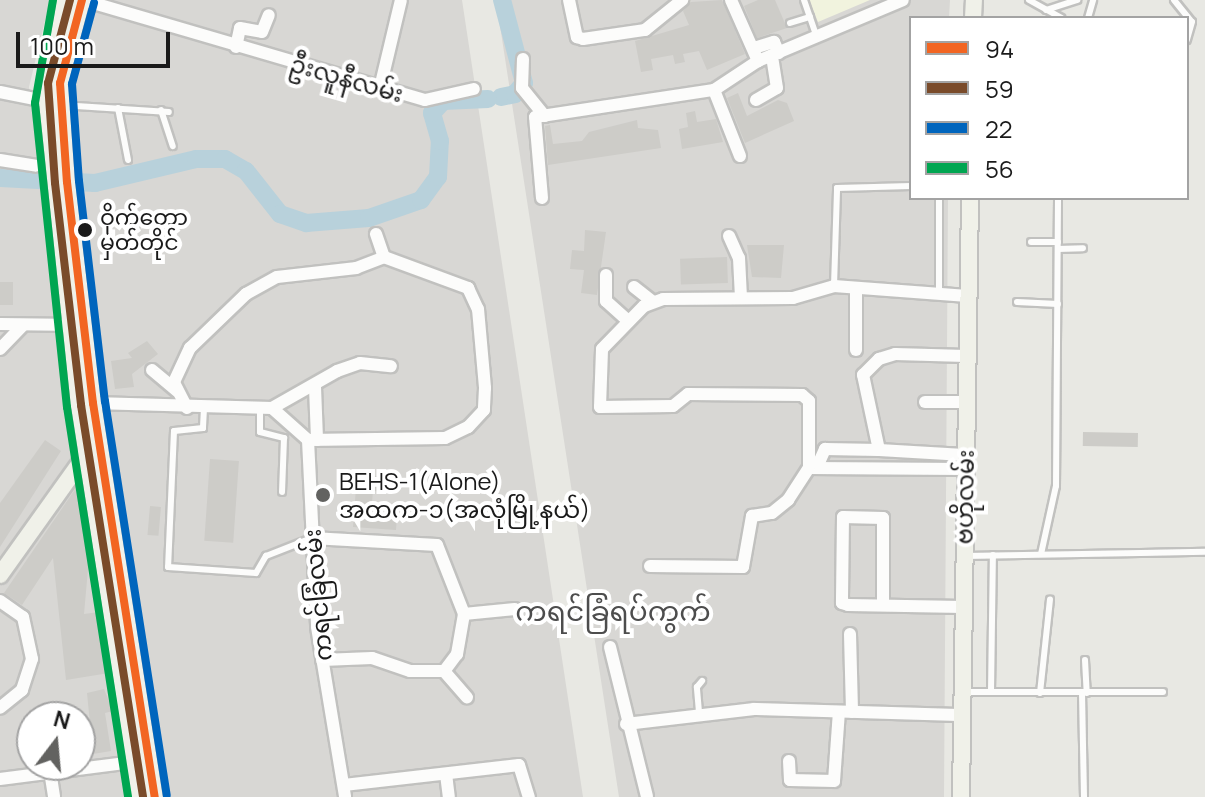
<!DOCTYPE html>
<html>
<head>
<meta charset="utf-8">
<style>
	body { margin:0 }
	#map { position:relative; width:1205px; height:797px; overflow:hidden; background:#e8e8e3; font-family:Manrope,"Noto Sans Myanmar",sans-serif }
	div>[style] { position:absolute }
	.residential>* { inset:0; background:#d8d7d4 }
	.education>* { inset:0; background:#f1f3de }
	.river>* { height:18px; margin:-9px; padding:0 9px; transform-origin:9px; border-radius:9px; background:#b8d1db }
	.building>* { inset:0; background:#cdccc8; transform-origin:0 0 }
	.roads { filter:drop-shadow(2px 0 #c1c1bf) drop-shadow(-2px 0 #c1c1bf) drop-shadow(0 2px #c1c1bf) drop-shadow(0 -2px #c1c1bf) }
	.lane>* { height:6px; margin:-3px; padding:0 3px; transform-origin:3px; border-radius:3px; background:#fcfcfb }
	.street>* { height:12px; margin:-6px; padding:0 6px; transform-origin:6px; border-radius:6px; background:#fcfcfb }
	.secondary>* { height:16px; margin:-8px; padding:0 8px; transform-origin:8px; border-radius:8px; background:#f0f1e9 }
	.bus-1>* { height:8px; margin:-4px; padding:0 4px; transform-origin:4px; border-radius:4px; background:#f26522 }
	.bus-2>* { height:8px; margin:-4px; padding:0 4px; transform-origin:4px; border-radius:4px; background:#7a4b2a }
	.bus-3>* { height:8px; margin:-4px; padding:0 4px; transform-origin:4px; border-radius:4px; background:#0065bd }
	.bus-4>* { height:8px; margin:-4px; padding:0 4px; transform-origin:4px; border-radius:4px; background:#00a651 }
	.dots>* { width:22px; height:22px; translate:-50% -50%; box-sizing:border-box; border:4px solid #fff; border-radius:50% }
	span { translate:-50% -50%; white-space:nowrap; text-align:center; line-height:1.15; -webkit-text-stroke:8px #fff; paint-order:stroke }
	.bus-label { font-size:22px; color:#1a1a1a }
	.left { translate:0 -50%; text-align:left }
	.street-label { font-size:24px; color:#1a1a1a }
	.poi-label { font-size:24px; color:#1a1a1a }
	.quarter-label { font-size:28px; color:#4d4d4d }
	.legend { position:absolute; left:909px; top:16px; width:280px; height:184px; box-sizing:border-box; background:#fff; border:2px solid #a3a3a3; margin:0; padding:10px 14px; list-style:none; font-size:24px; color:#1a1a1a }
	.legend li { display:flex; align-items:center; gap:16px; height:40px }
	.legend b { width:40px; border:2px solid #a3a3a3 }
	.north { position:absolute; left:16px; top:701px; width:80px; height:80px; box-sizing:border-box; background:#fff; border:2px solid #a3a3a3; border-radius:50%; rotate:16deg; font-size:22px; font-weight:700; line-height:32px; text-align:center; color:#1a1a1a }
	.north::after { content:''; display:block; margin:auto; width:28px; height:36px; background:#626260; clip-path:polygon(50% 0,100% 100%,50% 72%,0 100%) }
	.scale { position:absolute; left:16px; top:32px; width:154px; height:36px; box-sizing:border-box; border:4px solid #1a1a1a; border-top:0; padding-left:10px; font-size:24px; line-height:28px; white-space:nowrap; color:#1a1a1a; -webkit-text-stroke:6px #fff; paint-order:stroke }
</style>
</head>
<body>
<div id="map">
	<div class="residential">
		<div style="clip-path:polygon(evenodd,0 0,50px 0,29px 87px,125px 797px,0 797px,0 0,32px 717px,80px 717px,80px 765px,32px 765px,32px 717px)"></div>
		<div style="clip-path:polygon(91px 0,462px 0,583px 797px,169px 797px,95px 323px,71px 81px)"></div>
		<div style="clip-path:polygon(496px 0,950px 0,949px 18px,911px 18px,911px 198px,948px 198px,944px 797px,619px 797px)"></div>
	</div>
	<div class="education">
		<div style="clip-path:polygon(809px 0,870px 0,818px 22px)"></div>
	</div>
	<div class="river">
		<div style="left:501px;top:97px;width:14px;rotate:-12deg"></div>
		<div style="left:515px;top:94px;width:14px;rotate:-51deg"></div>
		<div style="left:524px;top:83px;width:86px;rotate:-104.8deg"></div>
		<div style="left:0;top:178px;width:95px;rotate:3deg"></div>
		<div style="left:95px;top:183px;width:104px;rotate:-13.4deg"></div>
		<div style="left:196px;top:159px;width:29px"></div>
		<div style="left:225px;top:159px;width:24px;rotate:30deg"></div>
		<div style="left:246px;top:171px;width:55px;rotate:51.7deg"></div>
		<div style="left:280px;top:214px;width:28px;rotate:19deg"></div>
		<div style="left:306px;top:223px;width:63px;rotate:-4.5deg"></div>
		<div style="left:369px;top:218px;width:55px;rotate:-19.1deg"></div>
		<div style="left:421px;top:200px;width:29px;rotate:-54deg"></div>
		<div style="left:438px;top:177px;width:36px;rotate:-87deg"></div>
		<div style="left:440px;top:141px;width:29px;rotate:-106deg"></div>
		<div style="left:432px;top:113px;width:16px;rotate:-47deg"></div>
		<div style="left:443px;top:101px;width:45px;rotate:-2.5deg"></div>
	</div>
	<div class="building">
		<div style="clip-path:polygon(722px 0,745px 54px,707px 70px,699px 51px,683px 54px,685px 62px,675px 64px,673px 55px,651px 59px,653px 70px,641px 72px,635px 41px,689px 25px,683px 11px,691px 2px)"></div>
		<div style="clip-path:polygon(758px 0,775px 0,787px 28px,757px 38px,744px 6px)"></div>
		<div style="clip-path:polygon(738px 93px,747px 116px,778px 100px,787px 103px,794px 121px,745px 143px,727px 98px)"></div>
		<div style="clip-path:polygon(695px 111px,697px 122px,716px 119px,723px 142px,682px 149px,679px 129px,688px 127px,686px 113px)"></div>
		<div style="clip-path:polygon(637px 120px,638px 128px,658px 130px,661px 148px,548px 165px,545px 126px,550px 125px,553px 144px,582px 141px,589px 132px)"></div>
		<div style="clip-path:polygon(585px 230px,606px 232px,597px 295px,581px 293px,584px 270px,570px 269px,572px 250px,584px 251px)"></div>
		<div style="clip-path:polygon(747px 245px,784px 245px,781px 278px,752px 277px)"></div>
		<div style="left:727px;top:257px;width:26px;height:47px;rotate:88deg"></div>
		<div style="left:0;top:282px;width:13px;height:23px"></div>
		<div style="clip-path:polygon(147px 341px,158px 354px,132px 374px,134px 387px,115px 389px,111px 361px,132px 358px,128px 353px)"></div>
		<div style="left:1083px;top:432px;width:55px;height:14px;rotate:1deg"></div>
		<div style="clip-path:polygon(45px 440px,61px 451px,0 547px,0 503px)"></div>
		<div style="left:210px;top:459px;width:29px;height:82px;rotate:4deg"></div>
		<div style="clip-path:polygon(357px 475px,398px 477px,397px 493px,373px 491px,371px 514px,397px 516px,396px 530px,353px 527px)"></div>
		<div style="clip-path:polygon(76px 488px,89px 558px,84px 614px,99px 612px,109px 673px,66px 680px,53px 558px,22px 605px,4px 593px)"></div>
		<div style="left:150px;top:506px;width:11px;height:29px;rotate:5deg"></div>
		<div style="clip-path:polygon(104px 689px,113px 711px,105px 713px,111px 751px,93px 754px,87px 693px)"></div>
	</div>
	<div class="roads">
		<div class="lane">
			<div style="left:804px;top:0;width:39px;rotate:71deg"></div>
			<div style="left:1029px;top:0;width:37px;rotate:29deg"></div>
			<div style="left:1174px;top:0;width:28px;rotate:51deg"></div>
			<div style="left:1192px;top:22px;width:19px;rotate:106deg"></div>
			<div style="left:1046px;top:10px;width:33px;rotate:-18deg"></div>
			<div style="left:1088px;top:18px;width:19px;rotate:-74deg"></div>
			<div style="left:790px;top:23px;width:21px;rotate:-17deg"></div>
			<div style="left:61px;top:105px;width:108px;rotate:3.7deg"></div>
			<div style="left:118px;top:108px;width:53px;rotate:79.1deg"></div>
			<div style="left:161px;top:110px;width:38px;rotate:72deg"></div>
			<div style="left:939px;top:198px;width:96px;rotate:90deg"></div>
			<div style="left:1031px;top:242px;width:27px"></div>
			<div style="left:1058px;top:249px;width:25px;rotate:-2deg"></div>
			<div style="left:834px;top:286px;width:98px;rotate:-88.2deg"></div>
			<div style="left:837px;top:188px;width:74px;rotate:-1.5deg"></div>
			<div style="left:1017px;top:302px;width:41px;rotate:2.8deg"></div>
			<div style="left:204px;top:408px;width:20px;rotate:93deg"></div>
			<div style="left:203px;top:428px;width:29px;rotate:174deg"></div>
			<div style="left:174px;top:431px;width:136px;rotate:92.5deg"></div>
			<div style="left:168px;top:567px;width:88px;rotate:3.9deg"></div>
			<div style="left:256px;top:573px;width:20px;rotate:-60deg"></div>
			<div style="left:266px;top:556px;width:49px;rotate:-21.4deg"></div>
			<div style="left:260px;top:409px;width:23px;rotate:90deg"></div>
			<div style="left:260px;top:432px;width:25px;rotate:14deg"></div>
			<div style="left:284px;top:438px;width:54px;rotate:92.1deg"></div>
			<div style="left:1041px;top:554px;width:70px;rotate:-77.6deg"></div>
			<div style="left:1056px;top:486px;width:288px;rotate:-89.6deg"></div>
			<div style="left:965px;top:556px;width:240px;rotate:-1deg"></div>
			<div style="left:1085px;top:660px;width:33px;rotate:87deg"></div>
			<div style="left:963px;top:692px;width:200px"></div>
			<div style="left:991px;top:692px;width:137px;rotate:-89.2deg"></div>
			<div style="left:1040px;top:693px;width:94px;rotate:-83.9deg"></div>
			<div style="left:1082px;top:693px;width:104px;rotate:88.9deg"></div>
			<div style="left:699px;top:712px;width:25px;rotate:-95deg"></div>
			<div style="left:697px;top:687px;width:8px;rotate:-50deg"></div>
		</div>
		<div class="street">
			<div style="left:83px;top:0;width:356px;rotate:16.3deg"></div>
			<div style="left:425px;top:100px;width:50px;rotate:-12.7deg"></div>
			<div style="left:569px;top:0;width:38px;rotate:78deg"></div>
			<div style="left:577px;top:37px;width:6px;rotate:18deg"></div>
			<div style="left:583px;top:39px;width:63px;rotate:-8.3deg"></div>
			<div style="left:645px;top:30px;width:48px;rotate:-39deg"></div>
			<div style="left:731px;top:0;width:67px;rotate:66.1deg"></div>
			<div style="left:236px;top:47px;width:19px;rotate:-78deg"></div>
			<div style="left:240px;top:28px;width:22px;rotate:10deg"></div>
			<div style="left:262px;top:32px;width:18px;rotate:-68deg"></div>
			<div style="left:754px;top:48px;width:21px;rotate:-17deg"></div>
			<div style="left:774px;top:42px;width:12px;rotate:66deg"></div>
			<div style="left:523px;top:59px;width:29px;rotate:92deg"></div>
			<div style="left:522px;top:88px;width:36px;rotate:51deg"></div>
			<div style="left:380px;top:88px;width:90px;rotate:-76.6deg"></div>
			<div style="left:714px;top:90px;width:71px;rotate:68.5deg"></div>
			<div style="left:0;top:92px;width:55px;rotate:11.5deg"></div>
			<div style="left:756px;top:100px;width:24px;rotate:-30deg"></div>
			<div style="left:777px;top:88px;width:33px;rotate:-99deg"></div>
			<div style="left:0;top:160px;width:36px;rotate:9deg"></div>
			<div style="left:542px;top:198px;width:81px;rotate:-94.9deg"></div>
			<div style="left:535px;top:117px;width:181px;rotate:-8.6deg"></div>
			<div style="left:714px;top:90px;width:53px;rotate:-33.4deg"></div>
			<div style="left:758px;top:61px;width:157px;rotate:-22.8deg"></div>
			<div style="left:376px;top:234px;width:24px;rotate:71deg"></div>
			<div style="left:729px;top:236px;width:24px;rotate:66deg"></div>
			<div style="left:739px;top:258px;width:40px;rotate:87.1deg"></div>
			<div style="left:606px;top:275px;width:26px;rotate:90deg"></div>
			<div style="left:606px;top:301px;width:30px;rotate:42deg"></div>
			<div style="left:634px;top:287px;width:23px;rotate:38deg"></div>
			<div style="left:856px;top:289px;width:61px;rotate:90deg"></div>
			<div style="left:0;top:324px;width:78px;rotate:0.7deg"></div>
			<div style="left:0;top:349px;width:33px;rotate:-46deg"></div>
			<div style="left:152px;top:370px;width:33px;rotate:40deg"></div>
			<div style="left:315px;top:387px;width:53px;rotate:87.8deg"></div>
			<div style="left:925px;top:402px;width:41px"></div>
			<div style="left:93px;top:403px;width:179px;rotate:1.6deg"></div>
			<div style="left:272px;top:408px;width:75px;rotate:-29.6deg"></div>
			<div style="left:337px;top:371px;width:24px;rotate:-19deg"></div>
			<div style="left:360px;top:363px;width:31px;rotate:6deg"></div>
			<div style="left:187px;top:408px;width:29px;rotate:-117deg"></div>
			<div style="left:174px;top:382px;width:38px;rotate:-65deg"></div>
			<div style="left:190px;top:348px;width:78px;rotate:-44deg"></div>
			<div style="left:246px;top:294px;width:35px;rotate:-29deg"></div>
			<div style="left:277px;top:277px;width:80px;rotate:-6.5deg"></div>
			<div style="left:356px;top:268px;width:30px;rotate:-21deg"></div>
			<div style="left:384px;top:257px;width:90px;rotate:20.3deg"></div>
			<div style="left:468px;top:288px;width:23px;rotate:65deg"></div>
			<div style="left:478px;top:309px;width:79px;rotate:84.9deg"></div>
			<div style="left:485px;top:388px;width:22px;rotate:93deg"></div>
			<div style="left:484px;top:410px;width:23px;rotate:133deg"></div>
			<div style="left:468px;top:427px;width:25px;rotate:154deg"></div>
			<div style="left:445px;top:438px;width:137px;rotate:179.2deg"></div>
			<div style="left:272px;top:408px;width:48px;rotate:41.6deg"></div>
			<div style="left:308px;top:440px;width:187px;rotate:87.2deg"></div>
			<div style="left:317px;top:627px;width:172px;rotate:80.6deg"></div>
			<div style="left:964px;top:455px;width:85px;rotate:-176.6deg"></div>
			<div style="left:879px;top:450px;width:77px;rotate:-102deg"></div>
			<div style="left:863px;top:375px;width:23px;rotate:-45deg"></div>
			<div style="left:879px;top:359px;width:17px;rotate:-17deg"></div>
			<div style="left:895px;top:354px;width:71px;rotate:1.6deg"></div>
			<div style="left:817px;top:467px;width:20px;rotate:-66deg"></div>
			<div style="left:825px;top:449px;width:54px;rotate:1.1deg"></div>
			<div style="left:809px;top:468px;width:155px;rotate:0.4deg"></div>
			<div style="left:312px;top:538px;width:125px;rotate:3.2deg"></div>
			<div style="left:437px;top:545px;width:74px;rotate:68.6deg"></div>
			<div style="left:464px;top:614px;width:41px;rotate:99.9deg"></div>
			<div style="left:457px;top:654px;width:21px;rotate:127deg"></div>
			<div style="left:444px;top:671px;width:34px;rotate:180deg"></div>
			<div style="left:410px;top:671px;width:40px;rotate:-161.1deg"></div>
			<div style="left:372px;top:658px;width:50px;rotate:177.7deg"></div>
			<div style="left:650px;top:566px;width:93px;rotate:0.6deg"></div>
			<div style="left:743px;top:567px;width:52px;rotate:-80deg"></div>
			<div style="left:752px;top:516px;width:20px;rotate:-9deg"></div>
			<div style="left:772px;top:513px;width:21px;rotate:-39deg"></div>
			<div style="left:788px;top:500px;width:38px;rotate:-57deg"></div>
			<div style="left:809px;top:468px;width:67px;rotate:-90deg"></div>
			<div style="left:809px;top:401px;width:9px;rotate:-139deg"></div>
			<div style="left:802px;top:395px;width:114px;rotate:-179.5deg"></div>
			<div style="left:688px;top:394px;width:19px;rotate:141deg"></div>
			<div style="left:673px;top:406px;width:73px;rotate:179.2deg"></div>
			<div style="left:600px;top:407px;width:58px;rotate:-88deg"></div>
			<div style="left:602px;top:349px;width:60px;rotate:-45.7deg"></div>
			<div style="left:644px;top:306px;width:20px;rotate:-20deg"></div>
			<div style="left:663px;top:299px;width:130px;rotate:-0.4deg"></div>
			<div style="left:793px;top:298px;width:43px;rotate:-16.3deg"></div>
			<div style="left:834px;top:286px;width:134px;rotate:4.3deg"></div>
			<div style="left:0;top:601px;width:28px;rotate:35deg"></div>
			<div style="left:23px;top:617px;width:43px;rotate:77.9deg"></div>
			<div style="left:32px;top:659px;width:33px;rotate:108deg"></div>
			<div style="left:22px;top:690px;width:28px;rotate:141deg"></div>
			<div style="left:883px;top:605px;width:87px;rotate:-90deg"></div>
			<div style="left:883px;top:518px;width:40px;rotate:-178.6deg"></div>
			<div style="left:843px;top:517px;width:86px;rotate:90.7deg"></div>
			<div style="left:842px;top:603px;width:6px;rotate:18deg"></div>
			<div style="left:848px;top:605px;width:115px;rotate:1deg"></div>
			<div style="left:464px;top:614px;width:51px;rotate:-5.6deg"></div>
			<div style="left:850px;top:634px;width:78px;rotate:88.5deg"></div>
			<div style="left:610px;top:647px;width:154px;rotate:76.1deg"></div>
			<div style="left:444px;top:671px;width:35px;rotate:49deg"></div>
			<div style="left:626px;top:724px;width:129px;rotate:-6.7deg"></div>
			<div style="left:754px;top:709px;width:207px;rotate:1.7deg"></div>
			<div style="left:789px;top:761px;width:19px;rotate:87deg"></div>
			<div style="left:790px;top:780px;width:44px;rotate:1.3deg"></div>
			<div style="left:834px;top:781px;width:69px;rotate:-85.9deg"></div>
			<div style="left:50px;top:771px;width:26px;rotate:81deg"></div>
			<div style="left:446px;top:774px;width:23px;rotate:83deg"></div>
			<div style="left:0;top:779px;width:141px;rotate:-7.3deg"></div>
			<div style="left:344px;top:785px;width:176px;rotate:-6.5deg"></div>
			<div style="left:519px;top:765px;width:34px;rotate:73deg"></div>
		</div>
		<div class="secondary">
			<div style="left:65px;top:0;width:104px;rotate:100deg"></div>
			<div style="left:47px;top:102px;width:305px;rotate:84deg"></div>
			<div style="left:79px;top:405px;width:397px;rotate:81.2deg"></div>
			<div style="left:82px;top:0;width:86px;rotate:104.8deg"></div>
			<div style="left:60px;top:83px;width:99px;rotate:86deg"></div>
			<div style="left:67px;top:182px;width:223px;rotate:83.3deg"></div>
			<div style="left:93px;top:403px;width:399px;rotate:81.1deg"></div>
			<div style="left:973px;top:18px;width:18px;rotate:-87deg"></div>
			<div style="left:0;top:575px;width:155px;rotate:-54.5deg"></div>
			<div style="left:961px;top:797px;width:599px;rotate:-89.14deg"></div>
		</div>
	</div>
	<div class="bus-1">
		<div style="left:82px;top:0;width:86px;rotate:104.8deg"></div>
		<div style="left:60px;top:83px;width:99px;rotate:86deg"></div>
		<div style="left:67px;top:182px;width:223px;rotate:83.3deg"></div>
		<div style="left:93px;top:403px;width:399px;rotate:81.1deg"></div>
	</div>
	<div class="bus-2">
		<div style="left:70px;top:0;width:86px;rotate:104.8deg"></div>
		<div style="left:48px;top:83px;width:100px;rotate:86deg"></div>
		<div style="left:55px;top:183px;width:224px;rotate:83.3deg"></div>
		<div style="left:81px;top:405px;width:397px;rotate:81deg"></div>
	</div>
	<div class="bus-3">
		<div style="left:94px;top:3px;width:84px;rotate:105.2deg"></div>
		<div style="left:72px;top:84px;width:97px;rotate:85.9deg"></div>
		<div style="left:79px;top:181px;width:222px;rotate:83.3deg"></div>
		<div style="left:105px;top:401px;width:399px;rotate:81.1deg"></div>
	</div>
	<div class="bus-4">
		<div style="left:53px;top:0;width:105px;rotate:99.9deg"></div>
		<div style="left:35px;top:103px;width:306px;rotate:84deg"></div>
		<div style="left:67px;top:407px;width:395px;rotate:81.1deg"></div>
	</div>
	<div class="dots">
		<div style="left:85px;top:230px;background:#1a1a1a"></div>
		<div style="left:323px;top:495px;background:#626260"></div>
	</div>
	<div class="bus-label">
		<span class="left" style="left:100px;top:230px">ဝိုက်တော<br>မှတ်တိုင်</span>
	</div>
	<div class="street-label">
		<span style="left:347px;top:78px;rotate:16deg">ဦးလူနီလမ်း</span>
		<span style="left:964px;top:497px;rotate:-89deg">ဗဟိုလမ်း</span>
		<span style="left:317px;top:595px;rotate:-95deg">ကရင်ခြံလမ်း</span>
	</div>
	<div class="poi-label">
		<span class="left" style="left:339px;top:495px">BEHS-1(Alone)<br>အထက-၁(အလုံမြို့နယ်)</span>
	</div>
	<div class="quarter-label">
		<span style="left:613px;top:610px">ကရင်ခြံရပ်ကွက်</span>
	</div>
	<ul class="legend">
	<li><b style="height:10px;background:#f26522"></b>94</li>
	<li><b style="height:10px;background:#7a4b2a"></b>59</li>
	<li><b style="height:10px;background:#0065bd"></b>22</li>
	<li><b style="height:10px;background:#00a651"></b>56</li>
	</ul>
	<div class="north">N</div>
	<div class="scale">100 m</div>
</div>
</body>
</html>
